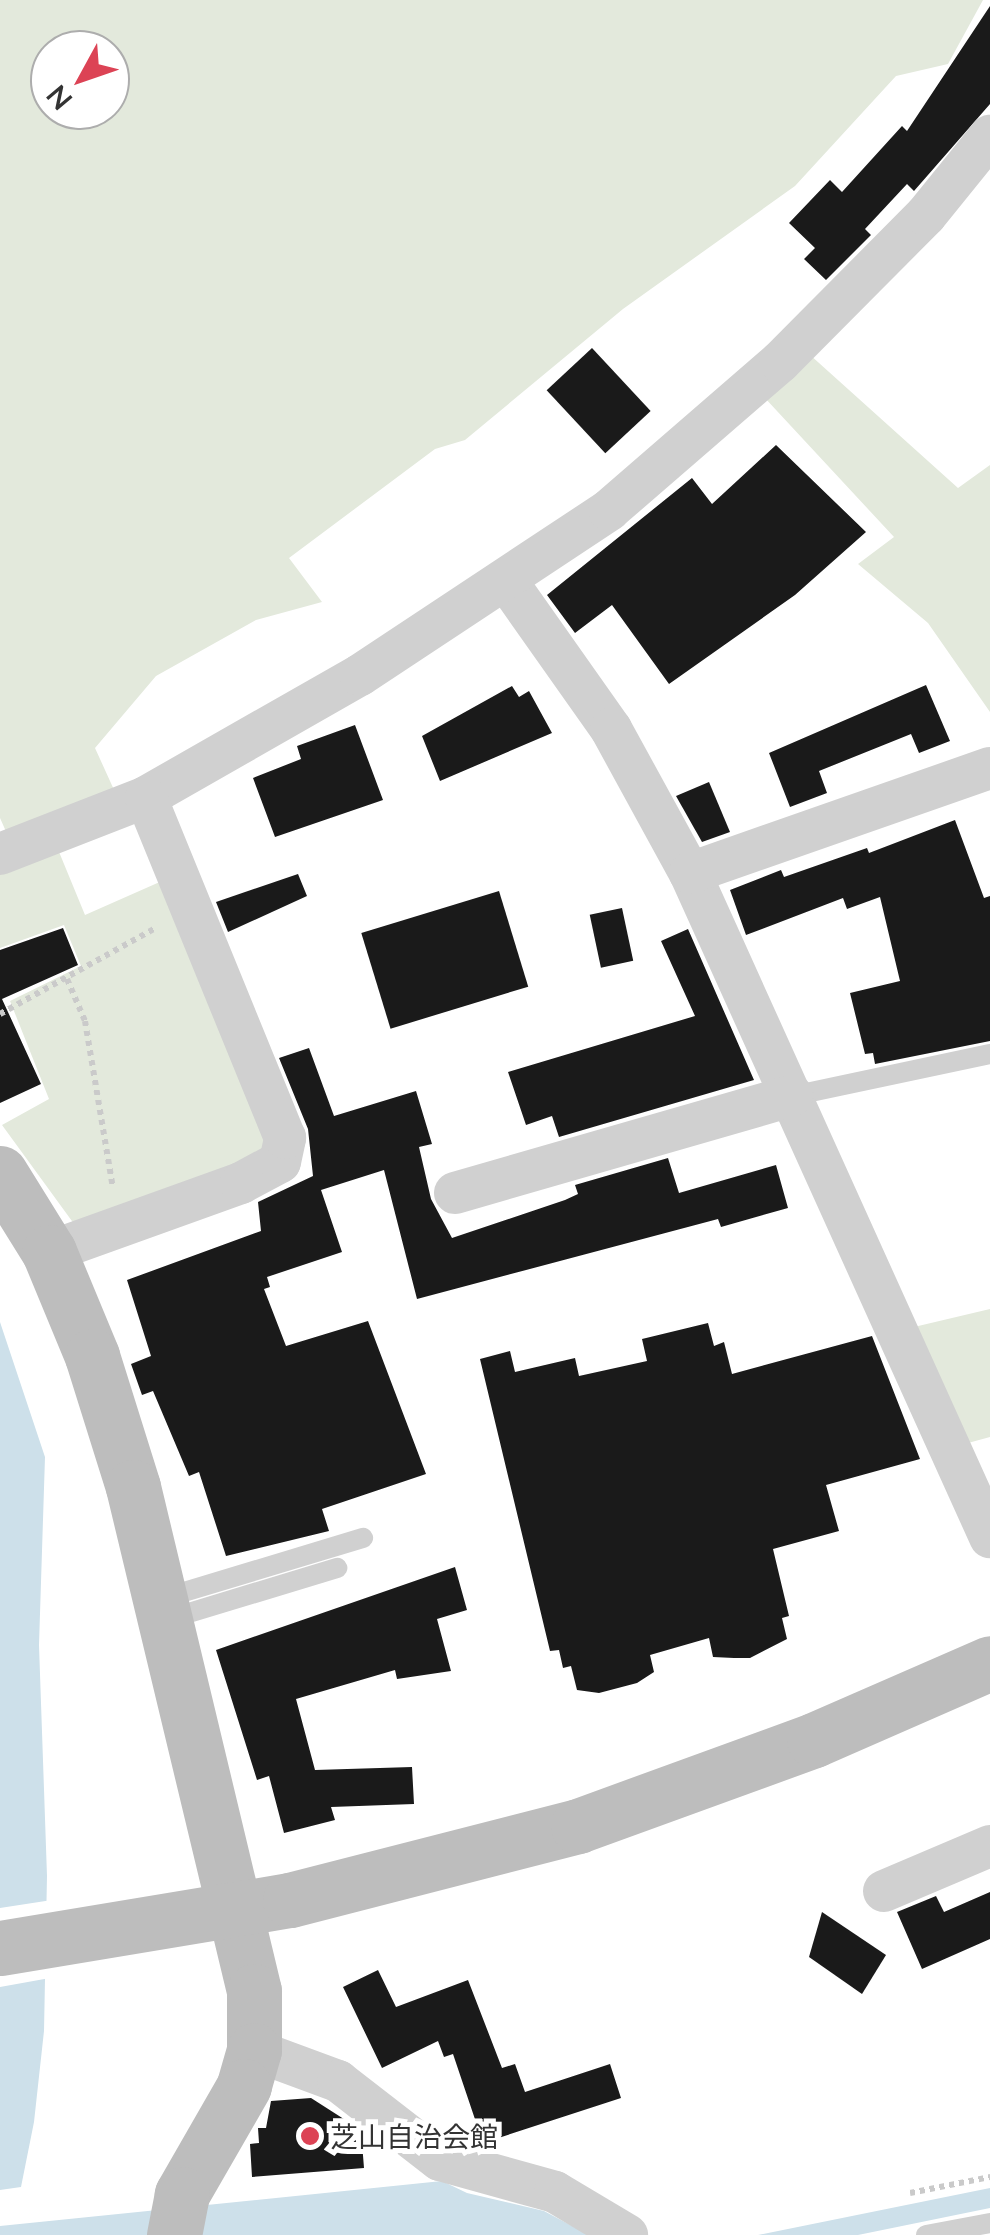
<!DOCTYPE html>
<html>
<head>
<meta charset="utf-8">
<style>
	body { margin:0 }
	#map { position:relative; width:990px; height:2235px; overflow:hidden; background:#fff; font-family:Lato,"Noto Sans JP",sans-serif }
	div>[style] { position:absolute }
	.green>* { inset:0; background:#e3e9dc }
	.water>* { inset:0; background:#cde0ea }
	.pier>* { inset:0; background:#fff }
	.building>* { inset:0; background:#1a1a1a; transform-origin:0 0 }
	.path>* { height:6px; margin-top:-3px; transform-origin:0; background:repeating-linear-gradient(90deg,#cacaca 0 5px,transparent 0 10px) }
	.lane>* { height:20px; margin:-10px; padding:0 10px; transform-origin:10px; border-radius:10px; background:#d0d0d0 }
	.street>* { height:42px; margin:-21px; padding:0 21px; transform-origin:21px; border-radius:21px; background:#d0d0d0 }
	.secondary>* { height:55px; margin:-27.5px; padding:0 27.5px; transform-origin:27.5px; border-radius:27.5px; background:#bdbdbd }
	.dots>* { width:28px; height:28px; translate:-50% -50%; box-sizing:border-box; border:5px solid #fff; border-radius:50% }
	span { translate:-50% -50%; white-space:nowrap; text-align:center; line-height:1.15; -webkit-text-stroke:10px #fff; paint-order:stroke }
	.poi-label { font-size:28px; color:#333 }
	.left { translate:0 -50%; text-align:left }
	.north { position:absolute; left:30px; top:30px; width:100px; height:100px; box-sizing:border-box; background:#fff; border:2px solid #adadad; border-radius:50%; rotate:230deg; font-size:28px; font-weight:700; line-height:40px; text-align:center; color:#333 }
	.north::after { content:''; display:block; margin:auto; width:35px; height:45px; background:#dc4355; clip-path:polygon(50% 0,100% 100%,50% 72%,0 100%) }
</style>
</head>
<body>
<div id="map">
	<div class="green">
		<div style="clip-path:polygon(evenodd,0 0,983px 0,948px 64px,896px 76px,795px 186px,623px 309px,465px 440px,435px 449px,289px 558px,322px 602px,256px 620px,156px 676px,95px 748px,115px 792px,8px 836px,0 818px,0 0,50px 50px,110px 50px,110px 110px,50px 110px,50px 50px)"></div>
		<div style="clip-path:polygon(809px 354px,958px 488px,990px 465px,990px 712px,928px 623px,858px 564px,894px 537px,764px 397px)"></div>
		<div style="clip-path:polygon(57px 847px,85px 915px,171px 877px,273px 1154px,77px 1228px,2px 1125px,49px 1099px,10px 1001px,81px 966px,64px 925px,0 948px,0 869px)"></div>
		<div style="clip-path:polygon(990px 1309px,990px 1437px,968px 1443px,914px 1327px)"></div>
	</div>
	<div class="water">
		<div style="clip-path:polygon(0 1322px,45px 1457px,39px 1645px,47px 1876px,44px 2031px,34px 2122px,21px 2187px,0 2190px)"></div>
		<div style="clip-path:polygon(442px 2181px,467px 2193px,544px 2211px,589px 2235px,0 2235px,0 2226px)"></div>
		<div style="clip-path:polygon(990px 2188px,990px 2208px,858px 2235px,758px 2235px)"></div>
	</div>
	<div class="pier">
		<div style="clip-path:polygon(52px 1900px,50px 1978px,0 1987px,0 1908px)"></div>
	</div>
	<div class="building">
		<div style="clip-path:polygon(990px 6px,990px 104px,914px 191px,907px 184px,865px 229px,871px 235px,826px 280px,804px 259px,815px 248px,789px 223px,830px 180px,842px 192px,902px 126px,907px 131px)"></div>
		<div style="left:592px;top:348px;width:86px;height:62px;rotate:47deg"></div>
		<div style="clip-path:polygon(776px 445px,866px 532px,795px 595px,669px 684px,612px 605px,575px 633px,547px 595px,692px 478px,712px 504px)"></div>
		<div style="clip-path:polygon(926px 685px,950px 741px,919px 753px,911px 734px,819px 771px,827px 793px,790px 807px,769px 753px)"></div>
		<div style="clip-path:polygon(512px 686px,519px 697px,529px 691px,552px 733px,440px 781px,422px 736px)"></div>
		<div style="clip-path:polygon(355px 725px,383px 800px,275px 837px,253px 778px,301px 759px,297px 746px)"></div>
		<div style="clip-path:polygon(709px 782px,730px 832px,702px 842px,676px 796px)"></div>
		<div style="clip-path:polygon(955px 820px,984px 898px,990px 896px,990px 1041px,875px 1064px,873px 1053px,865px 1054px,850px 993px,900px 981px,880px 897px,847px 909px,843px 898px,746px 935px,730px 890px,781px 870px,784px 877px,867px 848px,869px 853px)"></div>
		<div style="clip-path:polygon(298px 874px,307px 896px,228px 932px,216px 902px)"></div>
		<div style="left:499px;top:891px;width:100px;height:144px;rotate:73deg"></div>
		<div style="left:622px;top:908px;width:54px;height:33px;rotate:78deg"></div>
		<div style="clip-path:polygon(63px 928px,78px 965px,2px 999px,41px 1084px,0 1103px,0 950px)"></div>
		<div style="clip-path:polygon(688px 929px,754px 1080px,559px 1137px,552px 1116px,526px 1125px,508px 1072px,695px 1016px,661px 941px)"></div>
		<div style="clip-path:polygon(309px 1048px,334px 1116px,416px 1091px,432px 1144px,419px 1147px,431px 1199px,452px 1238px,565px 1200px,578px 1194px,575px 1185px,668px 1158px,679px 1193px,776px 1165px,788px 1208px,721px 1227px,718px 1219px,417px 1299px,384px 1170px,321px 1190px,342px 1252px,267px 1277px,270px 1287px,264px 1289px,286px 1346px,368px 1321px,426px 1474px,322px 1509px,329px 1531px,226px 1556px,199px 1472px,189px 1476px,153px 1391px,142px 1395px,131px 1364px,151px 1356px,127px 1280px,261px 1231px,258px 1202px,313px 1176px,308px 1129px,279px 1058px)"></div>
		<div style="clip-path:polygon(708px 1323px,714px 1346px,724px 1342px,732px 1374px,872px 1336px,920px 1459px,826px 1485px,839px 1531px,773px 1549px,789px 1616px,782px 1618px,787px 1639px,750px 1658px,734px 1658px,713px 1657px,709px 1638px,650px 1655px,654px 1672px,637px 1683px,599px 1693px,577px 1690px,571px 1666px,563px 1668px,559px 1650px,550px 1651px,480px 1359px,510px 1351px,515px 1372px,575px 1358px,579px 1376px,647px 1361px,642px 1339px)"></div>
		<div style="clip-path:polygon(455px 1567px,467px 1610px,437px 1619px,451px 1671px,397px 1679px,395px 1670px,296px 1699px,315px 1770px,412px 1767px,414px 1804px,331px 1807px,335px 1820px,284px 1833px,269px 1776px,257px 1780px,216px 1650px)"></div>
		<div style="clip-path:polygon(990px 1892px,990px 1939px,922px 1969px,897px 1912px,936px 1896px,944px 1912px)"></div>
		<div style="clip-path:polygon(822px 1912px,886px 1955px,862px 1994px,809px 1957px)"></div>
		<div style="clip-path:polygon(378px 1970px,396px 2007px,468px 1980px,502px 2068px,515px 2064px,525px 2092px,610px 2064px,621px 2098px,483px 2143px,453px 2054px,444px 2057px,438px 2041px,382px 2068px,343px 1987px)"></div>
		<div style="clip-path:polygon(311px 2098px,361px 2130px,364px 2168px,252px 2177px,250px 2144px,259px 2143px,258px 2128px,266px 2128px,271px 2101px)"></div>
	</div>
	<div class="path">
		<div style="left:67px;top:979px;width:46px;rotate:66.8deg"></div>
		<div style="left:85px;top:1021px;width:169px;rotate:80.5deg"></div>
		<div style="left:0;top:1014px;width:178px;rotate:-28.9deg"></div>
		<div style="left:910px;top:2193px;width:82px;rotate:-11.3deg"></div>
	</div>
	<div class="lane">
		<div style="left:792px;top:1096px;width:202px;rotate:-12deg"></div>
		<div style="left:164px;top:1598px;width:208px;rotate:-16.8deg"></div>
		<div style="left:169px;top:1619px;width:176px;rotate:-16.9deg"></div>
		<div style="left:926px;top:2235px;width:65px;rotate:-10.6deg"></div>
	</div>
	<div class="street">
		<div style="left:508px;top:583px;width:179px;rotate:54.8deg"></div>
		<div style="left:611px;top:729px;width:164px;rotate:61.3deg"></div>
		<div style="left:690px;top:873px;width:729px;rotate:65.69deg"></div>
		<div style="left:0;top:854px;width:157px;rotate:-21.3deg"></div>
		<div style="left:146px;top:797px;width:246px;rotate:-29.7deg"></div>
		<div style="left:360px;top:675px;width:299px;rotate:-33.5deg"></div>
		<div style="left:609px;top:510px;width:226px;rotate:-40.9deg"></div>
		<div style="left:780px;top:362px;width:207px;rotate:-45.2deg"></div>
		<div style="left:926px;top:215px;width:102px;rotate:-51deg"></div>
		<div style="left:690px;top:873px;width:318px;rotate:-19.3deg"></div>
		<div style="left:455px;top:1193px;width:351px;rotate:-16.1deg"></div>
		<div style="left:49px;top:1252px;width:204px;rotate:-19.8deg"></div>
		<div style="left:241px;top:1183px;width:44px;rotate:-28.3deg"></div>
		<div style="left:280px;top:1162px;width:25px;rotate:-78deg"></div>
		<div style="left:285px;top:1138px;width:368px;rotate:-112.2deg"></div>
		<div style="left:884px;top:1891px;width:115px;rotate:-23deg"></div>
		<div style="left:254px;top:2050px;width:90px;rotate:20.3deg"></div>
		<div style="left:338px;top:2081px;width:129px;rotate:37.8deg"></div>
		<div style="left:440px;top:2160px;width:119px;rotate:15.5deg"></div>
		<div style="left:555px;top:2192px;width:84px;rotate:30.8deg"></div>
	</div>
	<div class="secondary">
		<div style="left:0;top:1173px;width:93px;rotate:58.2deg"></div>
		<div style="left:49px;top:1252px;width:113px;rotate:67.5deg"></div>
		<div style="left:92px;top:1356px;width:137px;rotate:72.6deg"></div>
		<div style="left:133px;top:1487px;width:518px;rotate:76.5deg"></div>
		<div style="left:254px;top:1991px;width:59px;rotate:90deg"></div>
		<div style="left:254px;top:2050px;width:37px;rotate:106deg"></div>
		<div style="left:244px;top:2086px;width:125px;rotate:119.9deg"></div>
		<div style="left:182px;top:2194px;width:42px;rotate:101deg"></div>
		<div style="left:0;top:1948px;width:294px;rotate:-9.4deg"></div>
		<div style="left:290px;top:1900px;width:297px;rotate:-14.4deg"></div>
		<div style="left:578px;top:1826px;width:251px;rotate:-20deg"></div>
		<div style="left:814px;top:1740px;width:192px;rotate:-23.6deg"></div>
	</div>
	<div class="dots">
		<div style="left:310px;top:2136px;background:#dc4355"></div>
	</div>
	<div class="poi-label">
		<span class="left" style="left:330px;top:2136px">芝山自治会館</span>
	</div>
	<div class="north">N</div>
</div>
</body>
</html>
